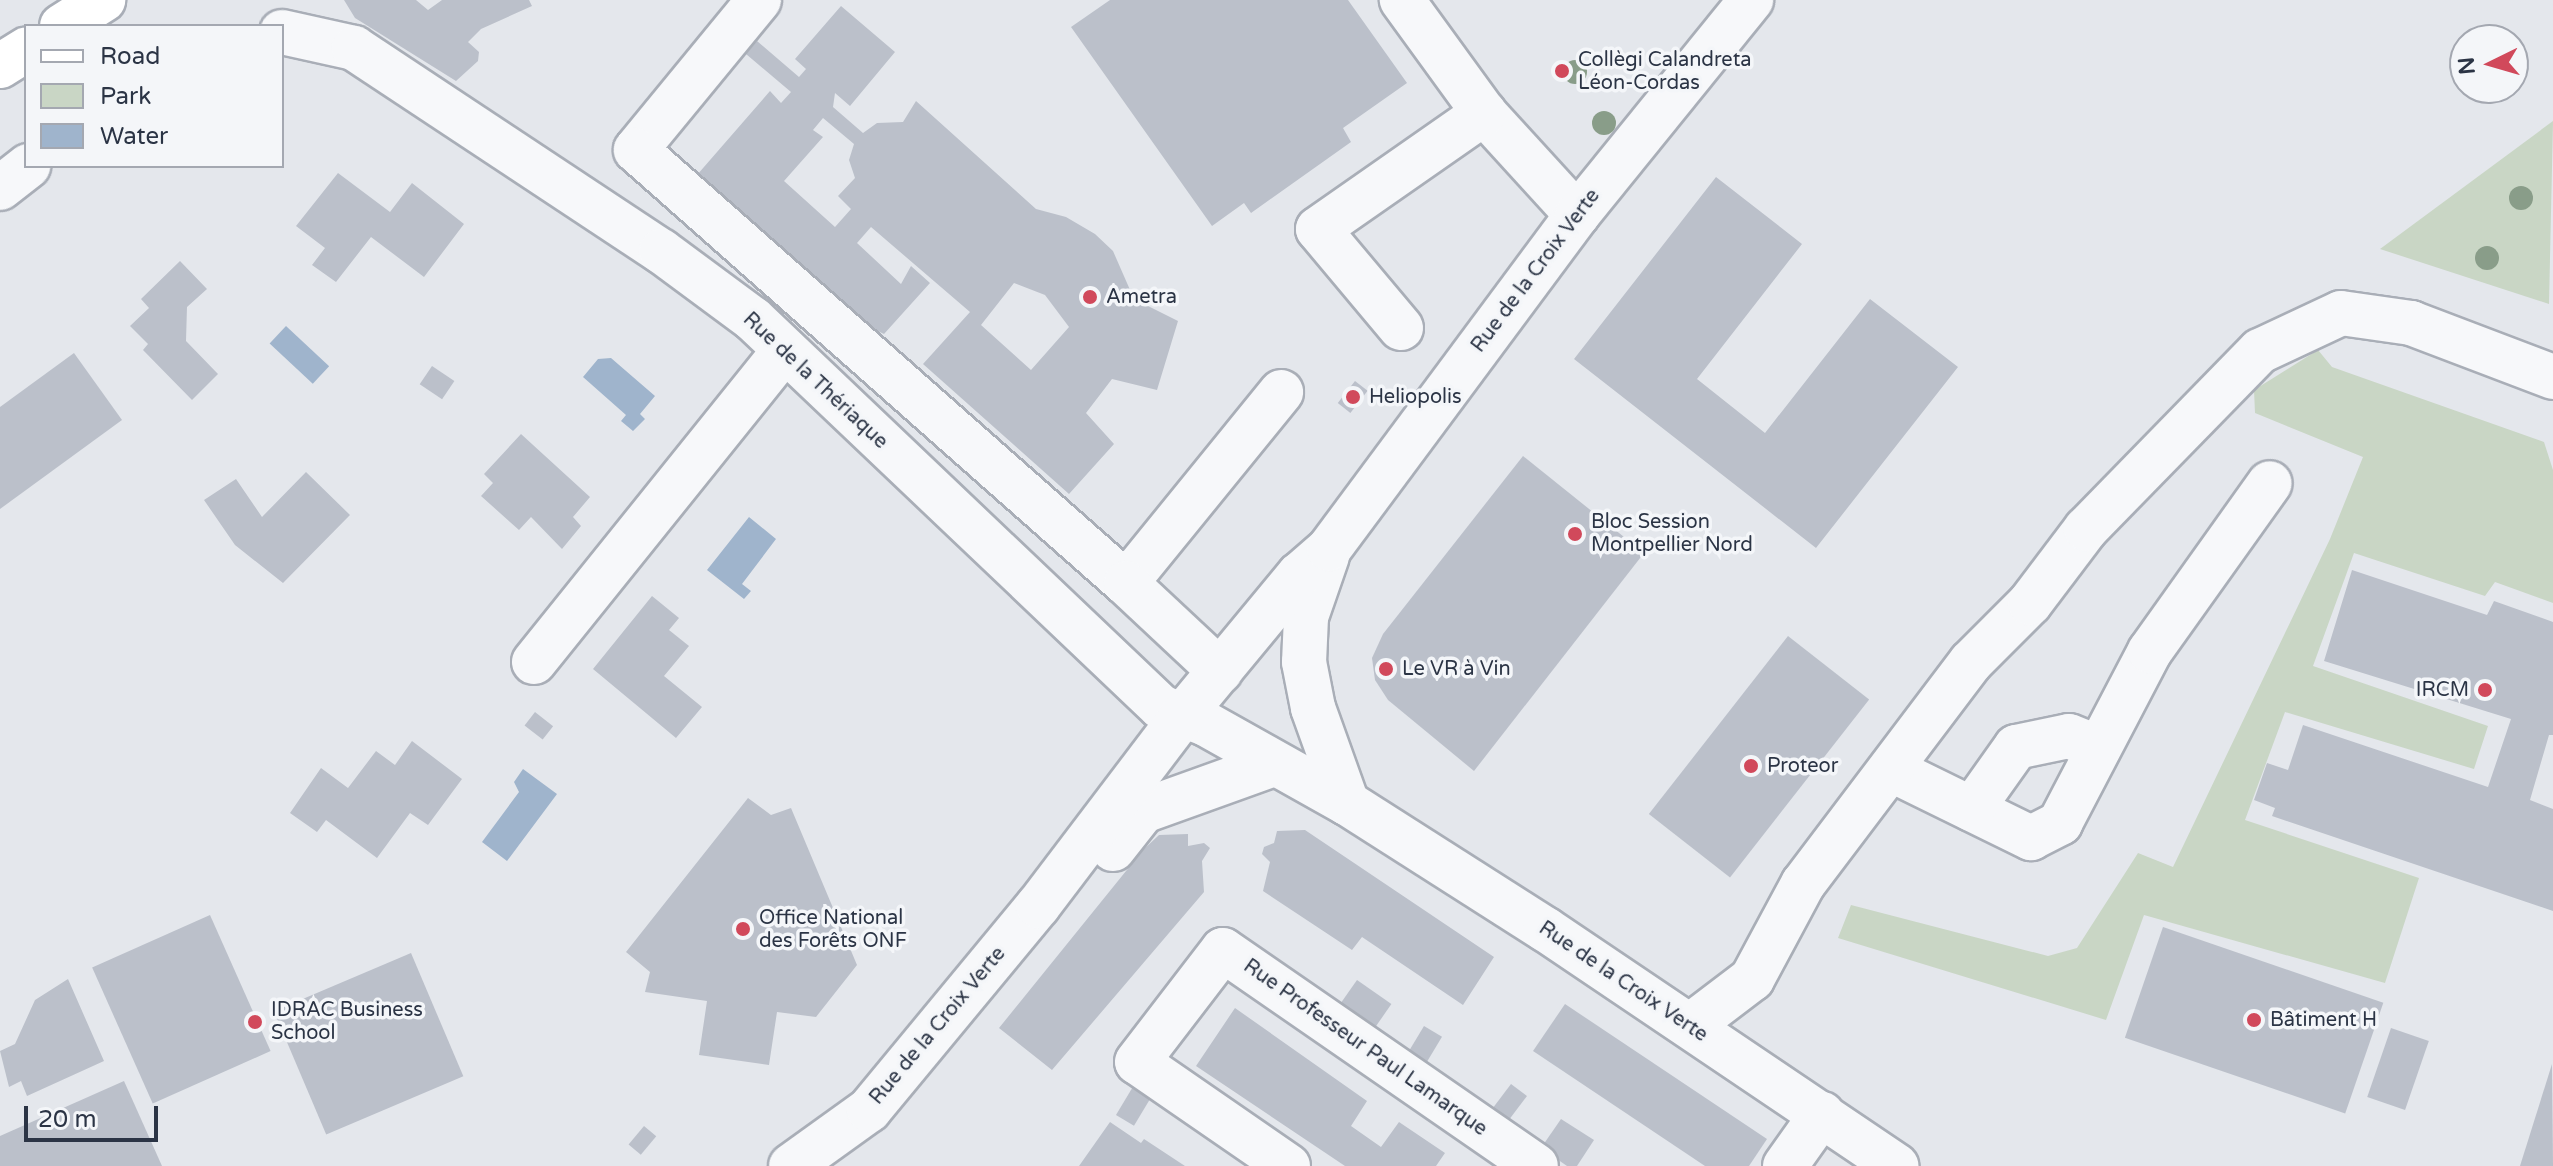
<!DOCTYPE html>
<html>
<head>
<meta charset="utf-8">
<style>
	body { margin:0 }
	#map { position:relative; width:2553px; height:1166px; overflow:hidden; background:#e4e7ec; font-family:"Varela Round",sans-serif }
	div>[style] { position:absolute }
	.green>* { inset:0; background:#c9d6c5 }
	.water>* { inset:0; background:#9fb4cc; transform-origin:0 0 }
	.building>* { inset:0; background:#bbc0ca; transform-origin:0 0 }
	.roads { filter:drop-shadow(2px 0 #a9aeb7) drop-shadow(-2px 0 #a9aeb7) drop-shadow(0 2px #a9aeb7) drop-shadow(0 -2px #a9aeb7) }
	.minor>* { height:44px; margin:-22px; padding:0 22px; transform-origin:22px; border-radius:22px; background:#f7f8fa }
	.major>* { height:44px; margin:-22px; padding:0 22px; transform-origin:22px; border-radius:22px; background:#fff }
	.trees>* { width:24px; height:24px; margin:-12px; border-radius:50%; background:#899d89 }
	.dots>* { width:22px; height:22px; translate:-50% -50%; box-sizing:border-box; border:4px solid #f4f6f9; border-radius:50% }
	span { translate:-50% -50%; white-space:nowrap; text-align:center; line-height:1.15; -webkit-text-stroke:7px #f4f6f9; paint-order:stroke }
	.poi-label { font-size:20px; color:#2b3445 }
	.left { translate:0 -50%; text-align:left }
	.right { translate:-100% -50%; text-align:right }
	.street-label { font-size:20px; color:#2b3445 }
	.legend { position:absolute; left:24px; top:24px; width:260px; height:144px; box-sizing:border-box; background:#f4f6f9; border:2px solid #a4a8b1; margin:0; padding:10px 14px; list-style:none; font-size:24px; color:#2b3445 }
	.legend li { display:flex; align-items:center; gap:16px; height:40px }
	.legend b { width:40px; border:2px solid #a4a8b1 }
	.north { position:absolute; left:2449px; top:24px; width:80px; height:80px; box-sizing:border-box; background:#f4f6f9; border:2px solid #a4a8b1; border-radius:50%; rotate:265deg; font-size:22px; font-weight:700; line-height:32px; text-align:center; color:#2b3445 }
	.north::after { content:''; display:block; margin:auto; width:28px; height:36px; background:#d1495b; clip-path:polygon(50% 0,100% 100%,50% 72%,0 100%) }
	.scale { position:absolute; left:24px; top:1106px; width:134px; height:36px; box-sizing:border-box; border:4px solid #2b3445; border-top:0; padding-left:10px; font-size:24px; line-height:28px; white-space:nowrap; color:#2b3445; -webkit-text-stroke:6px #f4f6f9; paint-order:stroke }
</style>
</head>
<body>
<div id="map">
	<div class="green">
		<div style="clip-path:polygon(2553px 121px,2549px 304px,2380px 249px)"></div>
		<div style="clip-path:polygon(2318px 350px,2332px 367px,2544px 442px,2553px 470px,2553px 603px,2495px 582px,2485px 596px,2354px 553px,2313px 666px,2488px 726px,2474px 769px,2285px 712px,2245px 820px,2419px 878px,2385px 983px,2144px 915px,2106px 1020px,1838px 938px,1851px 905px,2048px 956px,2077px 948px,2138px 853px,2173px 867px,2330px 539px,2363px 457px,2255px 413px,2254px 390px)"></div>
	</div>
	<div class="water">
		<div style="left:286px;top:326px;width:59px;height:24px;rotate:43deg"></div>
		<div style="clip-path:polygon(611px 358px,655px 396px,640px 414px,645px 419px,633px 431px,621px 421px,626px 415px,583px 377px,598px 359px)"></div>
		<div style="clip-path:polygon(749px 517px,776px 539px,742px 584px,751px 591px,744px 599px,707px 570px)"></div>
		<div style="clip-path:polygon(523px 769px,557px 794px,507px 861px,482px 842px,519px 792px,514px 782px)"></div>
	</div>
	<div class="building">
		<div style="clip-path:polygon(344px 0,416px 0,428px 10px,442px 0,529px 0,532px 6px,481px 29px,468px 42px,479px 52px,478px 61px,456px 81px,355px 18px)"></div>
		<div style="clip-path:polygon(1110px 0,1348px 0,1407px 83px,1343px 128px,1351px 142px,1251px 213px,1244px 203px,1212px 226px,1071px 27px)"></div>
		<div style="clip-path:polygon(evenodd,841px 6px,895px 52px,850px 106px,835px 93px,833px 107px,863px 133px,877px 123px,903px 122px,916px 101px,1036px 209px,1066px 217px,1095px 234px,1113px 251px,1134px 299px,1178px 321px,1157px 390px,1112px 379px,1086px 413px,1114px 444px,1069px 494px,923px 364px,970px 312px,871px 227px,857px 243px,901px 284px,911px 266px,930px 283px,884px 334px,865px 325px,697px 175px,770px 91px,781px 103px,791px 92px,746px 54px,757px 41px,799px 77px,806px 69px,795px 59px,841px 6px,823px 118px,854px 144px,849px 160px,855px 178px,838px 196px,851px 209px,835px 227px,784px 181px,823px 137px,813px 130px,823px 118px,841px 6px,1014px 283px,1045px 295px,1069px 327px,1031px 370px,981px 325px,1014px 283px)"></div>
		<div style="clip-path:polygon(338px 173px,390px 212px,412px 183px,464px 224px,424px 277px,371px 237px,336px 282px,312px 265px,325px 248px,296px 226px)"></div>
		<div style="clip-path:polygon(1716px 177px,1802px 244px,1697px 379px,1765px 433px,1870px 299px,1958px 367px,1816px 548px,1574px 359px)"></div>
		<div style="clip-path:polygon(180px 261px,207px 289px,187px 307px,186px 341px,218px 374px,192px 400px,143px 350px,148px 344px,130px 326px,149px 308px,141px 299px)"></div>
		<div style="clip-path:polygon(74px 353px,122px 420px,0 509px,0 407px)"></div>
		<div style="left:432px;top:366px;width:27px;height:22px;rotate:34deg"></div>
		<div style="left:1355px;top:381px;width:16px;height:28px;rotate:38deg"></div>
		<div style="clip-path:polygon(521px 434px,590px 497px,573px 517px,581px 526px,562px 549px,531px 517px,519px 530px,481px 496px,493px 483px,484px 474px)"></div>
		<div style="clip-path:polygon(1523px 456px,1644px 553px,1474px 771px,1388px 700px,1375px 680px,1372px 658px,1383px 634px)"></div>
		<div style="clip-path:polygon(306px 472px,350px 515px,283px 583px,235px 545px,204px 500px,236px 479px,262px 517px)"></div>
		<div style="clip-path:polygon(2352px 570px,2487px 615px,2494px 601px,2553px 622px,2553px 735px,2549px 735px,2530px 800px,2553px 809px,2553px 911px,2272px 816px,2275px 808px,2254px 800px,2267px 763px,2288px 770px,2303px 725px,2488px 787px,2511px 719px,2324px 661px)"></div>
		<div style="clip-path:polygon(652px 596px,679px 618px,669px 630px,689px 646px,664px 676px,702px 707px,676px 738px,593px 669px)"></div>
		<div style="left:1788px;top:636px;width:103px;height:226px;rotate:38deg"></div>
		<div style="left:535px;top:712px;width:23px;height:17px;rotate:38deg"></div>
		<div style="clip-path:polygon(412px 741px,462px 779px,428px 825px,410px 813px,377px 858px,326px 820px,317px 832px,290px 813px,321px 768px,348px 788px,376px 751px,395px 765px)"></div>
		<div style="clip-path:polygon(748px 798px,771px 815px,791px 808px,857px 965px,816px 1017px,777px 1012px,769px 1065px,699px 1055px,707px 1001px,645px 992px,650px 972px,626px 952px)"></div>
		<div style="clip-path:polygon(1305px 830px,1494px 957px,1463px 1005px,1362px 937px,1352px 950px,1263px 891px,1270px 862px,1262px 854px,1264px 847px,1274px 843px,1277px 831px)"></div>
		<div style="clip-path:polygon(1188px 834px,1188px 846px,1204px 843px,1210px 848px,1202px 861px,1204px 892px,1052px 1070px,999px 1028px,1143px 850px,1159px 835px)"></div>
		<div style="left:210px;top:915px;width:149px;height:129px;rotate:66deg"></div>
		<div style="left:2163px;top:927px;width:233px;height:117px;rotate:19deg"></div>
		<div style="left:411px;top:953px;width:134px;height:149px;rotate:67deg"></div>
		<div style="clip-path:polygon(68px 979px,104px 1061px,27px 1096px,21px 1081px,9px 1087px,0 1051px,15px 1044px,35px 1000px)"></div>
		<div style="left:1357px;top:980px;width:42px;height:37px;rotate:35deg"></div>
		<div style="clip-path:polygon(1565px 1004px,1767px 1139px,1749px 1166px,1705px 1166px,1533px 1051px)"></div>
		<div style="clip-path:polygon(1235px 1008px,1367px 1101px,1351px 1126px,1381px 1147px,1399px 1122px,1445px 1153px,1436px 1166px,1345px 1166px,1196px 1066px)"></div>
		<div style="left:1424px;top:1026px;width:21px;height:37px;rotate:31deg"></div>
		<div style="left:2391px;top:1028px;width:40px;height:73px;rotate:19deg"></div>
		<div style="clip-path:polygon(2552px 1064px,2553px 1166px,2520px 1166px)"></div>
		<div style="clip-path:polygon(124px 1081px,162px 1166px,0 1166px,0 1136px)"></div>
		<div style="left:1511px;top:1084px;width:20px;height:37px;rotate:37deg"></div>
		<div style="left:1134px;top:1085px;width:21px;height:35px;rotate:31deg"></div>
		<div style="clip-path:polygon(1561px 1119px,1594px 1140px,1577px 1166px,1567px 1166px,1541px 1148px)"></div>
		<div style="clip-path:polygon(1110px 1122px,1141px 1143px,1144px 1139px,1185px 1166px,1079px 1166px)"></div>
		<div style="left:644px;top:1126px;width:16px;height:24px;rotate:40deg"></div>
	</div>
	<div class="roads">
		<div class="minor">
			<div style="left:759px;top:0;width:194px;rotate:129.4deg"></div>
			<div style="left:636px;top:150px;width:654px;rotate:41.47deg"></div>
			<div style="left:1126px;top:583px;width:246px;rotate:-50.9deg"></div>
			<div style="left:282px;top:32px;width:74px;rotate:12.5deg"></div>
			<div style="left:354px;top:48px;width:368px;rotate:33.5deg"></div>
			<div style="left:661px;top:251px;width:114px;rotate:36.5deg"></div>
			<div style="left:753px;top:319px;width:563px;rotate:43.56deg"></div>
			<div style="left:1161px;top:707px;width:48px;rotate:20.7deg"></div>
			<div style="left:1206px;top:724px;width:162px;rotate:29.3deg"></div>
			<div style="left:1347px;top:803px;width:235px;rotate:32.5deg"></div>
			<div style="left:1545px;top:929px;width:424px;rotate:34deg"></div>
			<div style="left:1484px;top:113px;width:138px;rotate:47.6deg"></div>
			<div style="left:0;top:188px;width:36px;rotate:-38deg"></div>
			<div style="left:1401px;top:328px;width:129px;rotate:-130deg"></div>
			<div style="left:1318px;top:229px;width:203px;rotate:-34.9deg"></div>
			<div style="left:1484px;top:113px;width:140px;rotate:-126deg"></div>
			<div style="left:1327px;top:556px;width:65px;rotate:109deg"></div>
			<div style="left:1306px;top:617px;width:45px;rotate:92.5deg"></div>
			<div style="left:1304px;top:662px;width:47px;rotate:78.9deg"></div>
			<div style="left:1313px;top:708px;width:101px;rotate:70.3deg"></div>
			<div style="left:1126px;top:583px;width:129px;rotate:43.1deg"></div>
			<div style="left:534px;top:662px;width:400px;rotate:-51.2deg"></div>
			<div style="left:1892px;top:770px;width:155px;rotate:26.1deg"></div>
			<div style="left:2031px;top:838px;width:33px;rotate:-27deg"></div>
			<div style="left:2060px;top:823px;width:194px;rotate:-62.4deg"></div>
			<div style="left:2150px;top:651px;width:206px;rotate:-54.5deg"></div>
			<div style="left:1972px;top:809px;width:76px;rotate:-54.6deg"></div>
			<div style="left:2016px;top:747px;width:54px;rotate:-11.7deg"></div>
			<div style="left:2069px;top:736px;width:32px;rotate:22deg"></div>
			<div style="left:1113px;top:849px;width:48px;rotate:-51.7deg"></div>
			<div style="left:1143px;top:811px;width:136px;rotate:-19.8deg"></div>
			<div style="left:1690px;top:1026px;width:78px;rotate:-37.2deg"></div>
			<div style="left:1752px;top:979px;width:108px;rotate:-61.8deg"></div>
			<div style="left:1803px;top:884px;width:278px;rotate:-52.9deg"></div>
			<div style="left:1971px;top:662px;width:83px;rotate:-45deg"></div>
			<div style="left:2030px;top:603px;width:93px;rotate:-52.9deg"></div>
			<div style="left:2086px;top:529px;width:249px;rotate:-45.7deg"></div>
			<div style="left:2260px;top:351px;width:89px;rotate:-25.1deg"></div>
			<div style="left:2341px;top:313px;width:71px;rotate:8.1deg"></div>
			<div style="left:2411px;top:323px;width:152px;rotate:20.8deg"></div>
			<div style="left:791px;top:1166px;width:96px;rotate:-35.7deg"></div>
			<div style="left:869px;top:1110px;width:265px;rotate:-50.4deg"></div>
			<div style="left:1038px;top:906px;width:240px;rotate:-52.8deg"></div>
			<div style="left:1183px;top:715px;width:182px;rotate:-50.4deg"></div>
			<div style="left:1299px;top:575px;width:40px;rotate:-41deg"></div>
			<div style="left:1329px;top:549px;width:416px;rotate:-53.4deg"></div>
			<div style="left:1577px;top:215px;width:277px;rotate:-51deg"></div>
			<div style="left:1288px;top:1166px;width:183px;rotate:-145.4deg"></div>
			<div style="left:1137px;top:1062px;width:141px;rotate:-52.5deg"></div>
			<div style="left:1223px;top:950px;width:380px;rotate:34.6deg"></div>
			<div style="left:1785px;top:1166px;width:64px;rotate:-54.6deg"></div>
		</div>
		<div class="major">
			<div style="left:62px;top:26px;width:49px;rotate:-32.4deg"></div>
			<div style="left:0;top:66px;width:31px;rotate:-32deg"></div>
		</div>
	</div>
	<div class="trees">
		<div style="left:1575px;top:72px"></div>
		<div style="left:1604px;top:123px"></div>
		<div style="left:2521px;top:198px"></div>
		<div style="left:2487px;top:258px"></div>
	</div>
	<div class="dots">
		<div style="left:1562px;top:71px;background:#d1495b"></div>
		<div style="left:1090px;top:297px;background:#d1495b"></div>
		<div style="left:1353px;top:397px;background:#d1495b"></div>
		<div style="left:1575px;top:534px;background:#d1495b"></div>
		<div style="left:1386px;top:669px;background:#d1495b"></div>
		<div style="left:2485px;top:690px;background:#d1495b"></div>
		<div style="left:1751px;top:766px;background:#d1495b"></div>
		<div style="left:743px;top:929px;background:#d1495b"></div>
		<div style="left:2254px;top:1020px;background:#d1495b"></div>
		<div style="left:255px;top:1022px;background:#d1495b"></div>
	</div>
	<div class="poi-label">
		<span class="left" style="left:1578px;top:72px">Collègi Calandreta<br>Léon-Cordas</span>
		<span class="left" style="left:1106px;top:297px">Ametra</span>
		<span class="left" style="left:1369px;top:397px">Heliopolis</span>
		<span class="left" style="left:1591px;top:534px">Bloc Session<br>Montpellier Nord</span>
		<span class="left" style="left:1402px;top:669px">Le VR à Vin</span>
		<span class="right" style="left:2469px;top:690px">IRCM</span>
		<span class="left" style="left:1767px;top:766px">Proteor</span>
		<span class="left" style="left:759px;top:930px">Office National<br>des Forêts ONF</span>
		<span class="left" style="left:271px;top:1022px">IDRAC Business<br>School</span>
		<span class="left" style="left:2270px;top:1020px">Bâtiment H</span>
	</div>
	<div class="street-label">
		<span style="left:1536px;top:271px;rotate:-53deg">Rue de la Croix Verte</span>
		<span style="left:815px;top:381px;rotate:43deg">Rue de la Thériaque</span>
		<span style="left:1623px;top:982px;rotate:34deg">Rue de la Croix Verte</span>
		<span style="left:938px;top:1026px;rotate:-50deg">Rue de la Croix Verte</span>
		<span style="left:1365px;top:1048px;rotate:35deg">Rue Professeur Paul Lamarque</span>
	</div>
	<ul class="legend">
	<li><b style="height:10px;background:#fff"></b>Road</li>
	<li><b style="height:22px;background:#c9d6c5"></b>Park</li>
	<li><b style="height:22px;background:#9fb4cc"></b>Water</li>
	</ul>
	<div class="north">N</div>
	<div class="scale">20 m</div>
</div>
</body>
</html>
